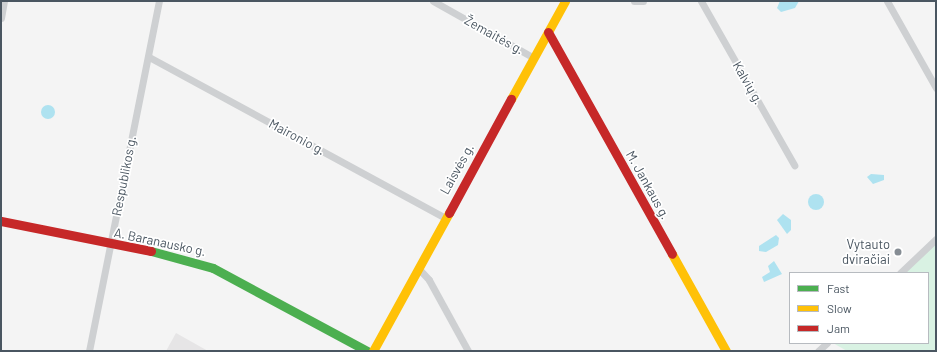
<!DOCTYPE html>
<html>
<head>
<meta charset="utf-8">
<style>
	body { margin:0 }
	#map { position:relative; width:937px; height:352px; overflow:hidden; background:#f4f4f4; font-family:Barlow,sans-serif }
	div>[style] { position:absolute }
	.education>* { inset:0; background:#e6e5e6 }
	.green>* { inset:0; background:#d9f2e3 }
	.water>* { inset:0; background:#aee2f0 }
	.round { border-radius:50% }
	.street>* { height:7px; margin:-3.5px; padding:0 3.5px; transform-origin:3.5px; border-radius:3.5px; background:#ced0d2 }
	.fast>* { height:9px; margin:-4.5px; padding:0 4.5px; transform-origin:4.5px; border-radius:4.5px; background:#4caf50 }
	.slow>* { height:9px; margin:-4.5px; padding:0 4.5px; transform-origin:4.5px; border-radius:4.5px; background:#ffc107 }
	.jam>* { height:9px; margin:-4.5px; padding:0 4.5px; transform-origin:4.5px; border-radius:4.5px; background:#c62828 }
	.dots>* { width:11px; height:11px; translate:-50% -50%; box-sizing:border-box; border:2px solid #fff; border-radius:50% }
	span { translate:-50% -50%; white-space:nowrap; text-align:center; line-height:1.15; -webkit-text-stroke:3.5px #fff; paint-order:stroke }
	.street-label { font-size:13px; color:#4a5661 }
	.poi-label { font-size:13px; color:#4a5661 }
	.right { translate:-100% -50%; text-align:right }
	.frame { position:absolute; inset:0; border:2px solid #4a5661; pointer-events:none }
	.legend { position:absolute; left:789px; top:272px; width:140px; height:72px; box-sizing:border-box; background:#fff; border:1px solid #b7bbc0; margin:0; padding:5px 7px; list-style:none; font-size:12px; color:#4a5661 }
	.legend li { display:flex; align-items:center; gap:8px; height:20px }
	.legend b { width:20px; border:1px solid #b7bbc0 }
</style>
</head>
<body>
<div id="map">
	<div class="education">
		<div style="clip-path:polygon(176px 333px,208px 351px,166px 351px)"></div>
	</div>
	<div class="green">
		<div style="clip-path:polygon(936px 243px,936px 351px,847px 351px,833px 343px,928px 343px,928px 273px,903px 273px)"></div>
	</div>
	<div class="water">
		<div style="clip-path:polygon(780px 1px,799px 1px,795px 8px,781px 12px,777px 8px)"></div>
		<div class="round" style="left:41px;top:105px;width:14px;height:14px"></div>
		<div style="clip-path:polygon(871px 174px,884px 175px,884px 180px,873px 184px,867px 177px)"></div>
		<div class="round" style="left:808px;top:194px;width:16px;height:16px"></div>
		<div style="clip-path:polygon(783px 214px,791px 220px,791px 230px,787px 234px,777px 220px)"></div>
		<div style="clip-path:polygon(776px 235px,779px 238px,778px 245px,766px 252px,759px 251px,759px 246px)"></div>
		<div style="clip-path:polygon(774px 261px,782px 274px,764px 282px,762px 277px,770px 272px,768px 266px)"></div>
	</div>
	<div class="street">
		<div style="left:433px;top:1px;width:116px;rotate:29.4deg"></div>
		<div style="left:634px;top:1px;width:9px"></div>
		<div style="left:701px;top:1px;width:189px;rotate:60.4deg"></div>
		<div style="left:887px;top:1px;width:100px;rotate:60.6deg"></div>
		<div style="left:1px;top:18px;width:17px;rotate:-80deg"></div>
		<div style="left:149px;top:57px;width:337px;rotate:28.5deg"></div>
		<div style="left:418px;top:268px;width:16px;rotate:47deg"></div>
		<div style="left:429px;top:280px;width:81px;rotate:61.2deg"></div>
		<div style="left:900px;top:273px;width:50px;rotate:-43.4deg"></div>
		<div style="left:89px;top:351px;width:357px;rotate:-78.7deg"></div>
		<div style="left:818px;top:351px;width:12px;rotate:-42deg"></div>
	</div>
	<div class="fast">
		<div style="left:151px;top:251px;width:64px;rotate:15.3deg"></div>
		<div style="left:213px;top:268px;width:175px;rotate:28.3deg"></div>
	</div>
	<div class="slow">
		<div style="left:511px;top:99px;width:112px;rotate:-61.1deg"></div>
		<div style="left:672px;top:254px;width:111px;rotate:60.9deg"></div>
		<div style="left:373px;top:351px;width:158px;rotate:-61.2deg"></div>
	</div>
	<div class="jam">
		<div style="left:548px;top:32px;width:254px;rotate:60.8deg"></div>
		<div style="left:449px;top:213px;width:130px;rotate:-61.5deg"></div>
		<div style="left:1px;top:221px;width:153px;rotate:11.3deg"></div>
	</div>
	<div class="dots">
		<div style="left:898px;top:252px;background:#868d94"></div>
	</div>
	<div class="street-label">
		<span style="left:494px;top:35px;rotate:29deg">Žemaitės g.</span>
		<span style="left:748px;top:83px;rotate:60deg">Kalvių g.</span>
		<span style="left:297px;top:137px;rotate:28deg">Maironio g.</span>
		<span style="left:457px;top:169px;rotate:-61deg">Laisvės g.</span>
		<span style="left:124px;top:176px;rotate:-79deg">Respublikos g.</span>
		<span style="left:648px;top:185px;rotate:61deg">M. Jankaus g.</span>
		<span style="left:160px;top:242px;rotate:12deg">A. Baranausko g.</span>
	</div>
	<div class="poi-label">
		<span class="right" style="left:890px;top:252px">Vytauto<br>dviračiai</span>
	</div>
	<div class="frame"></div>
	<ul class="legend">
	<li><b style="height:5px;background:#4caf50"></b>Fast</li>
	<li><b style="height:5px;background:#ffc107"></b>Slow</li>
	<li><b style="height:5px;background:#c62828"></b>Jam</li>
	</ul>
</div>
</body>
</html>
